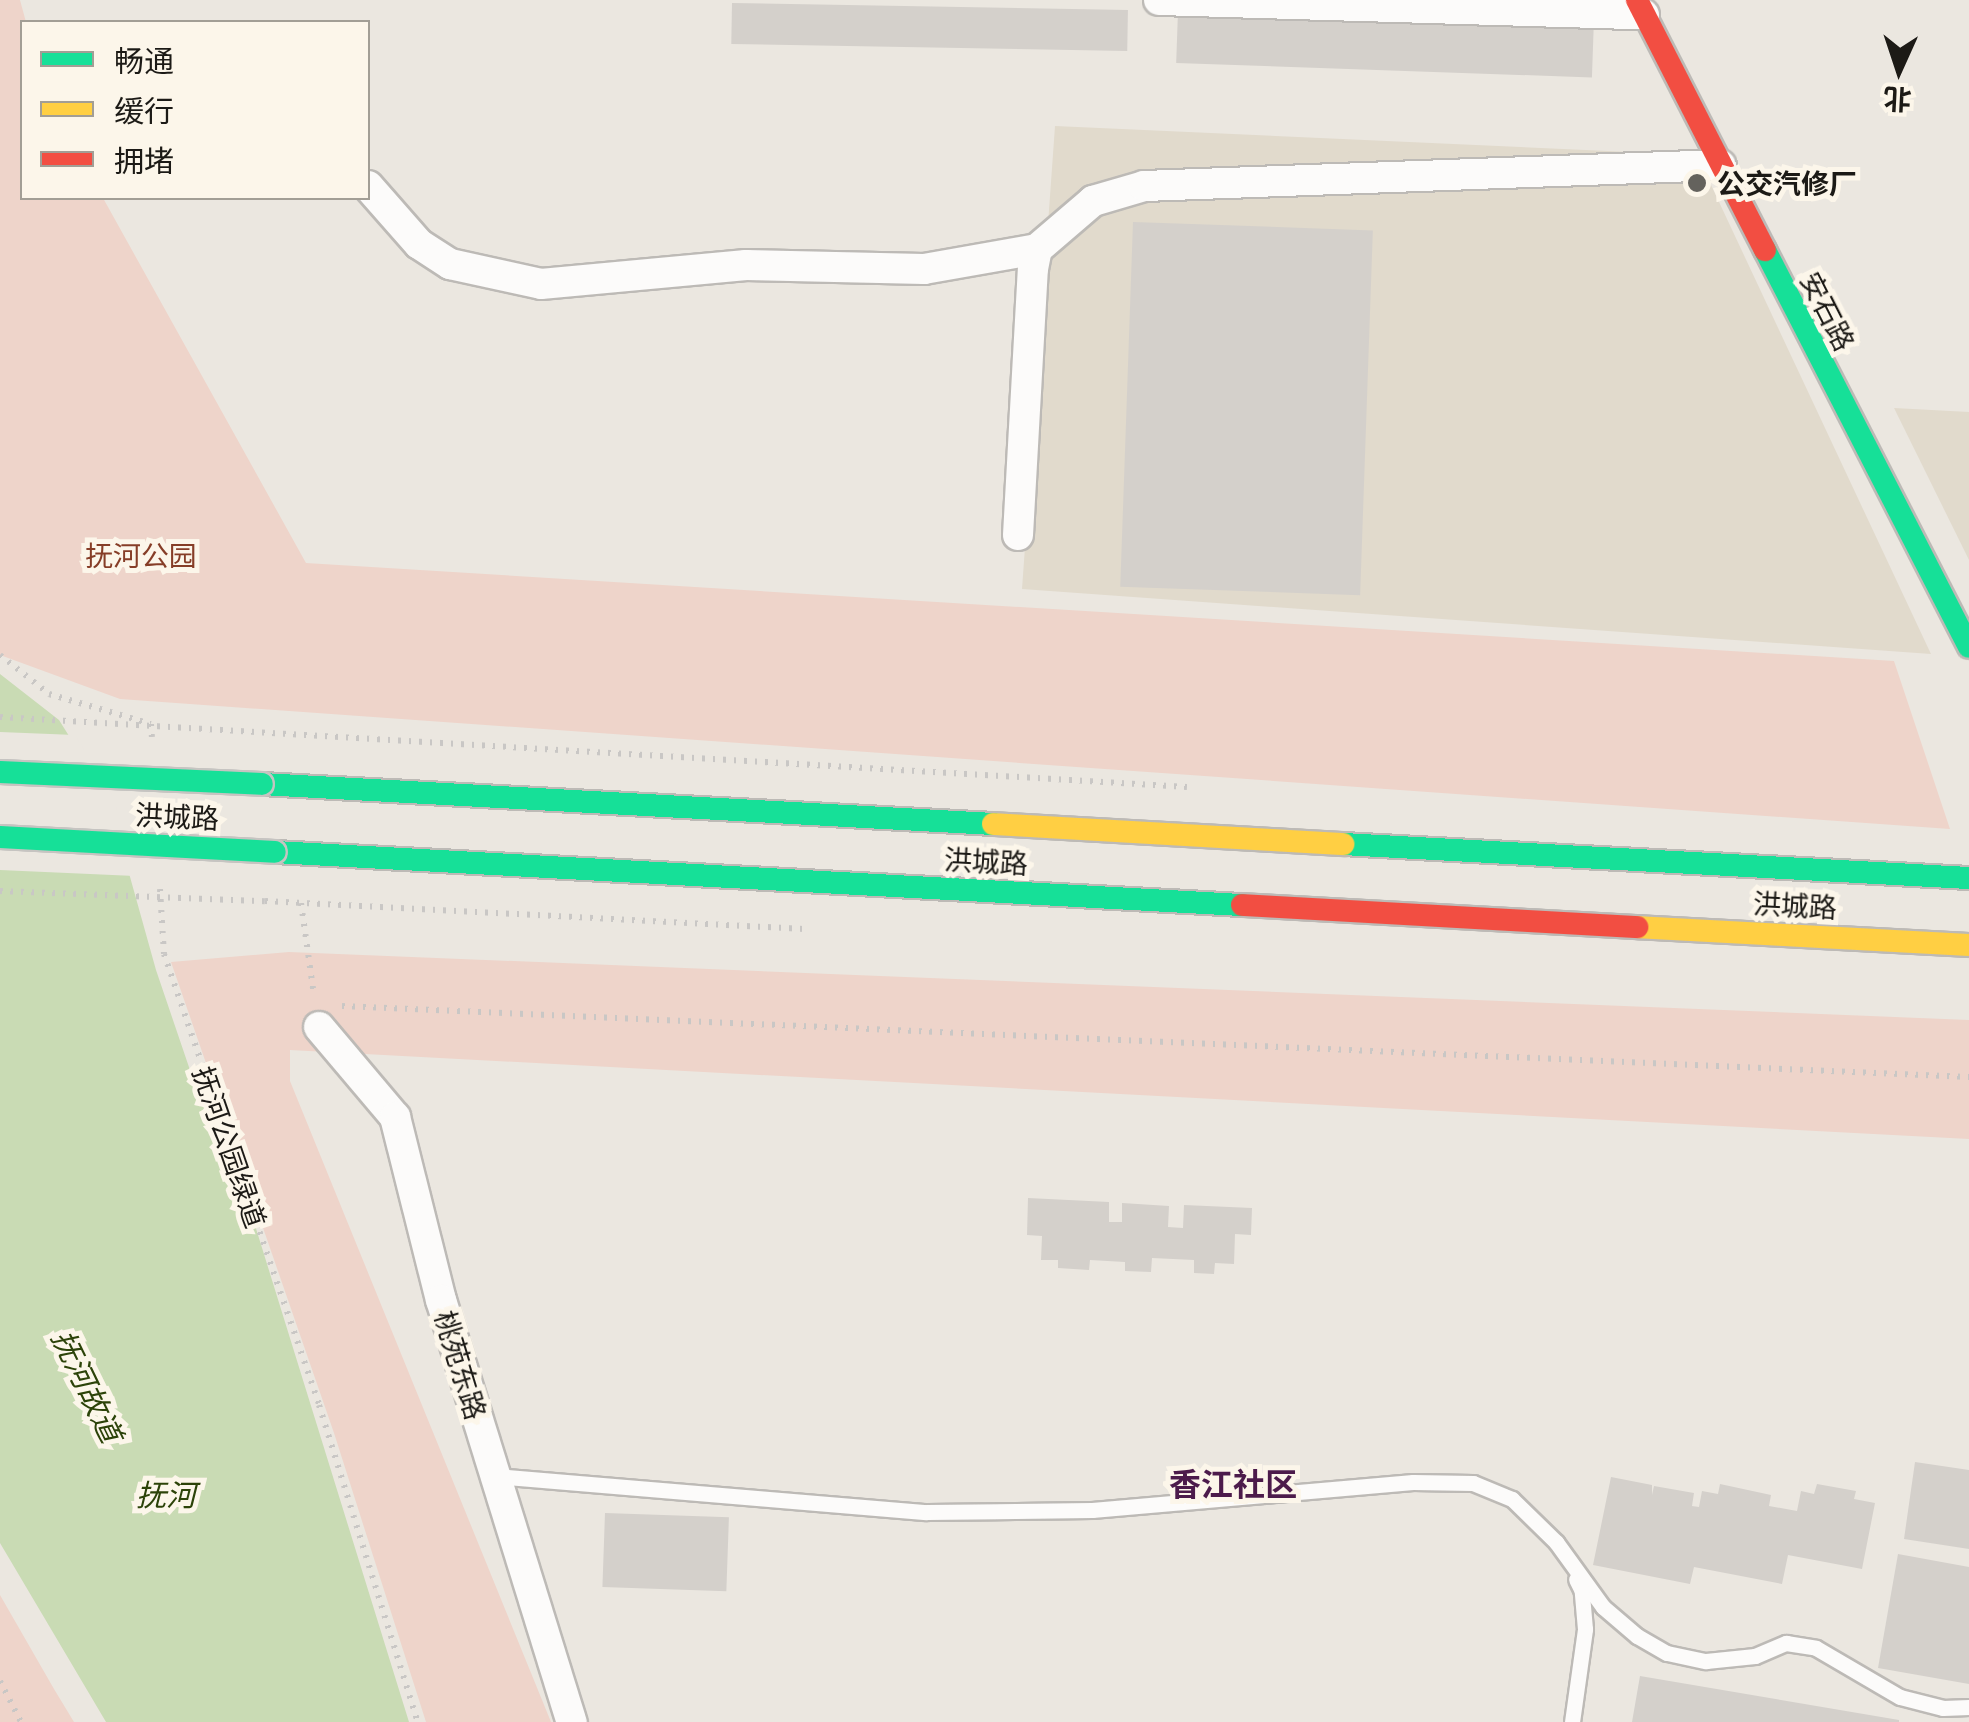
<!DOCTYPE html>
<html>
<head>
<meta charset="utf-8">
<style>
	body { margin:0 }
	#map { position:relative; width:1969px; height:1722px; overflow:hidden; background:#ebe7e0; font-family:"Noto Sans","Noto Sans SC",sans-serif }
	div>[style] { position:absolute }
	.built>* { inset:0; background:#e1dacc }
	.green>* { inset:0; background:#eed4ca }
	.water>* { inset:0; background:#c9dbb4 }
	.pier>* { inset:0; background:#ebe7e0 }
	.building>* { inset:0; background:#d4d0cb; transform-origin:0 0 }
	.path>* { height:6px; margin-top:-3px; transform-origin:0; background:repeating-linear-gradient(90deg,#c9c7c5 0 2.5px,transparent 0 10.5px) }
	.roads { filter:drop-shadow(2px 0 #bdbab6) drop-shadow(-2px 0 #bdbab6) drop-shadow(0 2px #bdbab6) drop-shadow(0 -2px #bdbab6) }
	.lane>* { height:15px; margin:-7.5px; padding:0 7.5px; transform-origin:7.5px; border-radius:7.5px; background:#fcfbfa }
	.street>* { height:30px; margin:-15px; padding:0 15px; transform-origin:15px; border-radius:15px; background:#fcfbfa }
	.fast>* { height:22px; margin:-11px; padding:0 11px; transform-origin:11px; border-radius:11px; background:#16e098 }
	.slow>* { height:22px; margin:-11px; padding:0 11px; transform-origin:11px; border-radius:11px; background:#ffcf43 }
	.jam>* { height:22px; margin:-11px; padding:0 11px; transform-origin:11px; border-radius:11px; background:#f24e42 }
	.path-bridge>* { height:6px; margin-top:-3px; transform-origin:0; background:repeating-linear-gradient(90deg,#c9c7c5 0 2.5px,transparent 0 10.5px) }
	.bridges { filter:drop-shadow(2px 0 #c6c4c1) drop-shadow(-2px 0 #c6c4c1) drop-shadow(0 2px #c6c4c1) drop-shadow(0 -2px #c6c4c1) }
	.fast-bridge>* { height:22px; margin:-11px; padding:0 11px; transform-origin:11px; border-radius:11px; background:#16e098 }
	.dots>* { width:28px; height:28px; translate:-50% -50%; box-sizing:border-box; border:5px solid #fcf6ea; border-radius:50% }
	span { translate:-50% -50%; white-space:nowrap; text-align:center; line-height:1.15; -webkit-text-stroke:10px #fcf6ea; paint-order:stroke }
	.poi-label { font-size:28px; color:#1c1a16; font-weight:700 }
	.left { translate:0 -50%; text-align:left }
	.street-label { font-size:28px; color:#1c1a16 }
	.park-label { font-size:28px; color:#863d27 }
	.water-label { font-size:30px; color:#2c4309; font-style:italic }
	.quarter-label { font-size:32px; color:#4c1b4b; font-weight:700 }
	.legend { position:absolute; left:20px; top:20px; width:350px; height:180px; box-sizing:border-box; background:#fcf6ea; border:2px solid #a29e95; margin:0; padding:12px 18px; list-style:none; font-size:30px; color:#1c1a16 }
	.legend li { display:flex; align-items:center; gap:20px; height:50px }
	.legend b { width:50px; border:2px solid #a29e95 }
	.north { position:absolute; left:1849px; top:20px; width:100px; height:100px; -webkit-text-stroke:8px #fcf6ea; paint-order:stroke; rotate:183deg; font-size:28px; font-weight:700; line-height:40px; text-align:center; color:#1c1a16 }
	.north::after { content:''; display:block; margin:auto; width:35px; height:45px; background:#1c1a16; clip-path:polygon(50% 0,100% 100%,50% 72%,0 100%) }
</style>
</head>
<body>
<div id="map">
	<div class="built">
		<div style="clip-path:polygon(1055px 126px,1697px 155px,1931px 654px,1022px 589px)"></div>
		<div style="clip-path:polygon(1894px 408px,1969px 412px,1969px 560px)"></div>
	</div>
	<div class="green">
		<div style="clip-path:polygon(0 0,20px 0,26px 22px,22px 22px,22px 198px,103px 198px,306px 563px,1894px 661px,1950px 829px,120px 699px,0 655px)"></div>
		<div style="clip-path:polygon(289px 952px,1969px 1020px,1969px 1139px,290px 1050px,290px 1081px,551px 1722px,426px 1722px,334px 1433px,171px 962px)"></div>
		<div style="clip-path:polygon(0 1595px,54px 1689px,74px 1722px,0 1722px)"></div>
	</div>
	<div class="water">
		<div style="clip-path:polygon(0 674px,59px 720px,108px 798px,156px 970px,192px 1076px,245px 1193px,409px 1722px,106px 1722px,0 1543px)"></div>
	</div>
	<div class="pier">
		<div style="clip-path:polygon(0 732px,75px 735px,113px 796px,135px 876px,0 870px)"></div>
	</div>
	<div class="building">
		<div style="left:732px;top:3px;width:396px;height:41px;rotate:1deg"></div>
		<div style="left:1178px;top:11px;width:416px;height:52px;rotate:2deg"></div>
		<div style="left:1133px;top:222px;width:240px;height:365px;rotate:2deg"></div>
		<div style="clip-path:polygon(1028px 1198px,1109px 1202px,1109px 1222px,1122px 1222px,1122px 1203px,1169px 1206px,1168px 1227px,1183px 1228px,1184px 1205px,1252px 1208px,1251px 1235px,1235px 1234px,1234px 1264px,1215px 1263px,1214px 1274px,1194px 1273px,1194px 1260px,1152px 1258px,1151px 1272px,1125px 1271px,1125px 1262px,1090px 1260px,1089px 1270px,1058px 1268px,1058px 1260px,1041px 1260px,1042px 1236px,1027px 1235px)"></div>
		<div style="clip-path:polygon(1915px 1462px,1969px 1470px,1969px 1549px,1904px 1539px)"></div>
		<div style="clip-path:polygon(1611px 1477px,1652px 1485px,1652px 1495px,1654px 1486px,1694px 1493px,1692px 1506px,1699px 1507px,1702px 1491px,1718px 1494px,1720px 1484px,1771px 1495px,1769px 1506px,1797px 1511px,1801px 1491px,1814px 1494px,1817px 1484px,1856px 1491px,1854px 1499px,1875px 1503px,1862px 1569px,1788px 1555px,1782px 1584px,1694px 1567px,1690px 1584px,1593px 1565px)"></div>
		<div style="left:605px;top:1513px;width:124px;height:74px;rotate:2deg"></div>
		<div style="clip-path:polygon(1898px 1554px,1969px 1567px,1969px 1684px,1878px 1668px)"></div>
		<div style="clip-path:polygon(1640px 1676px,1899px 1720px,1899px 1722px,1632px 1722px)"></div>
	</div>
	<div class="path">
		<div style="left:0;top:655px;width:63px;rotate:38.5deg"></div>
		<div style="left:49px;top:694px;width:106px;rotate:16.4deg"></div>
		<div style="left:151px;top:724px;width:13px;rotate:86deg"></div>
		<div style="left:0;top:717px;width:1189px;rotate:3.37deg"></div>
		<div style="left:160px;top:889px;width:65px;rotate:86.5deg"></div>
		<div style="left:164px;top:954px;width:477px;rotate:71deg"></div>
		<div style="left:319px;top:1405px;width:332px;rotate:72.7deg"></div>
		<div style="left:265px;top:901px;width:540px;rotate:2.97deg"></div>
		<div style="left:301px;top:903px;width:94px;rotate:82deg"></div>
		<div style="left:342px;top:1006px;width:1629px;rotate:2.5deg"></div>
		<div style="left:0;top:1681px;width:46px;rotate:62.9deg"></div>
	</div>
	<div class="roads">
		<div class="lane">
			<div style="left:495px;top:1476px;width:433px;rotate:4.8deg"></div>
			<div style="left:927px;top:1512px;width:165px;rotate:-0.7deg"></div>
			<div style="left:1092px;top:1510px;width:322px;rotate:-5deg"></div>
			<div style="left:1413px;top:1482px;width:60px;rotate:1deg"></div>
			<div style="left:1473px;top:1483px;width:42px;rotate:22.3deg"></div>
			<div style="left:1512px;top:1499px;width:62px;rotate:44.3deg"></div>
			<div style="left:1556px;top:1542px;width:80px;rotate:54.1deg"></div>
			<div style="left:1603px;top:1607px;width:45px;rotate:40.5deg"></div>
			<div style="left:1637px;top:1636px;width:34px;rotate:30deg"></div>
			<div style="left:1667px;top:1653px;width:40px;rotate:12deg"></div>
			<div style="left:1706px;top:1661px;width:49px;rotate:-5.8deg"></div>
			<div style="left:1755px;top:1656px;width:34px;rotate:-23deg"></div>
			<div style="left:1786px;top:1643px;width:30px;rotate:9deg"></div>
			<div style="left:1816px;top:1648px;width:97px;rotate:30.3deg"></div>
			<div style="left:1900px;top:1697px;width:44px;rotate:14.3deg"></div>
			<div style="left:1943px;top:1708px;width:26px;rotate:-2deg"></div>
			<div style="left:1572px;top:1722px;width:94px;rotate:-82deg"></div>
			<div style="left:1585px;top:1629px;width:38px;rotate:-95deg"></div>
			<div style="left:1582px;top:1591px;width:13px;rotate:-117deg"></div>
		</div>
		<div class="street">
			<div style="left:1159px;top:0;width:485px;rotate:1.7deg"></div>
			<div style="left:368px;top:186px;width:77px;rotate:48.7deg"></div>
			<div style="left:419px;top:244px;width:37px;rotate:33deg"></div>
			<div style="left:450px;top:264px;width:93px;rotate:12.4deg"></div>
			<div style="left:541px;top:284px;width:206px;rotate:-5.3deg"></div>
			<div style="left:746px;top:265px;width:178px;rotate:1.3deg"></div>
			<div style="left:924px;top:269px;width:115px;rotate:-10deg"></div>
			<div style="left:1018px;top:535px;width:266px;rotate:-86.8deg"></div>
			<div style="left:1033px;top:269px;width:20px;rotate:-79deg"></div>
			<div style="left:1037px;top:249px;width:74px;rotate:-40.6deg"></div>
			<div style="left:1093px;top:201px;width:53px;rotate:-16.4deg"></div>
			<div style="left:1144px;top:186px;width:577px;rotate:-2.08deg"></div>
			<div style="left:319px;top:1027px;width:118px;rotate:49.8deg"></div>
			<div style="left:395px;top:1117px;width:189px;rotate:75.9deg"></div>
			<div style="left:441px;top:1300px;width:442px;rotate:72.8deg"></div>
		</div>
		<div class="fast">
			<div style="left:1765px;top:250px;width:446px;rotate:62.8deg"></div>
			<div style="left:262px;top:784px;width:732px;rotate:3.13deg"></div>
			<div style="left:1343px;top:844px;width:627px;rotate:3.11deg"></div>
			<div style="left:275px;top:852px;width:968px;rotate:3.14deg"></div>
		</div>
		<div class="slow">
			<div style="left:993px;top:824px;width:351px;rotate:3.3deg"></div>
			<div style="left:1637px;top:927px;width:332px;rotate:3.1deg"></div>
		</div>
		<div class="jam">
			<div style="left:1637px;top:0;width:281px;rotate:62.9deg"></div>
			<div style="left:1242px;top:905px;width:396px;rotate:3.2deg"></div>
		</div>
	</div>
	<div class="path-bridge">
		<div style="left:0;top:891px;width:265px;rotate:2.2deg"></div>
	</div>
	<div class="bridges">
		<div class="fast-bridge">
			<div style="left:0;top:772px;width:262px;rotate:2.6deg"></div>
			<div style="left:0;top:837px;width:275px;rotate:3.1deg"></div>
		</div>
	</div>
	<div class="dots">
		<div style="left:1697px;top:183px;background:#64625d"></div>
	</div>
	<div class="poi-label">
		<span class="left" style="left:1717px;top:183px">公交汽修厂</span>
	</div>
	<div class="street-label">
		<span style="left:1828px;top:311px;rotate:63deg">安石路</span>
		<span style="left:177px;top:816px;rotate:3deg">洪城路</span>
		<span style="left:986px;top:861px;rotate:3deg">洪城路</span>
		<span style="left:1795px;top:905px;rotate:3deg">洪城路</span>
		<span style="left:230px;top:1147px;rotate:71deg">抚河公园绿道</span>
		<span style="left:461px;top:1365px;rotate:73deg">桃苑东路</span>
	</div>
	<div class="park-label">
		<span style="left:141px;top:555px">抚河公园</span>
	</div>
	<div class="water-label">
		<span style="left:87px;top:1386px;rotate:64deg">抚河故道</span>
		<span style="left:166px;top:1495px">抚河</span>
	</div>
	<div class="quarter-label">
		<span style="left:1233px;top:1484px">香江社区</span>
	</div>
	<ul class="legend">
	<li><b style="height:12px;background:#16e098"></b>畅通</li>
	<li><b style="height:12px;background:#ffcf43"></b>缓行</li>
	<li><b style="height:12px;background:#f24e42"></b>拥堵</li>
	</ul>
	<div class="north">北</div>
</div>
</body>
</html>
